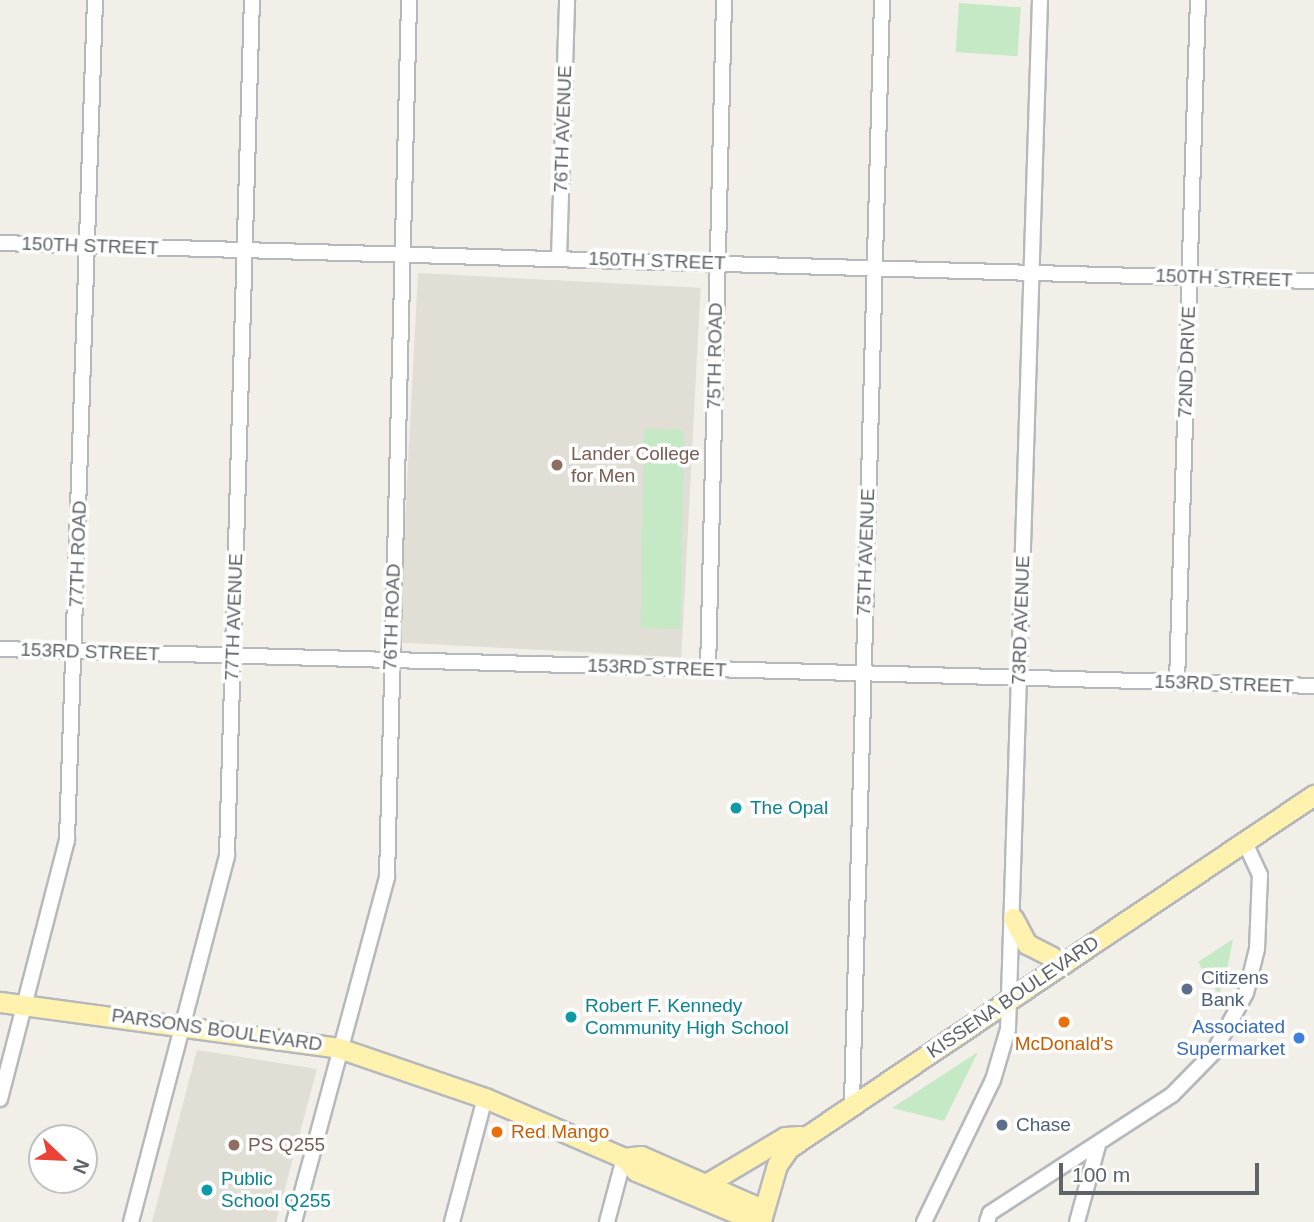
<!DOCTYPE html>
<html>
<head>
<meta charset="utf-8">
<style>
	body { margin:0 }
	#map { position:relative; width:1314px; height:1222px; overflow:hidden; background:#f1efe8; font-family:Helvetica,sans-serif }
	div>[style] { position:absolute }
	.education>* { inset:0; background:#e1ded6; transform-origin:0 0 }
	.green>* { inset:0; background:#c5e8c5; transform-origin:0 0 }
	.roads { filter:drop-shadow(2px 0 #b5b8bc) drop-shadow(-2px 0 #b5b8bc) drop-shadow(0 2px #b5b8bc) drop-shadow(0 -2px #b5b8bc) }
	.minor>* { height:14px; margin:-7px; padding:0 7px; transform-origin:7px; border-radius:7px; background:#fff }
	.major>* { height:19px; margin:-9.5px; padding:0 9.5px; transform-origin:9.5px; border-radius:9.5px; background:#fff2af }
	.dots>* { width:19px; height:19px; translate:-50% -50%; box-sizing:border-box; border:4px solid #fff; border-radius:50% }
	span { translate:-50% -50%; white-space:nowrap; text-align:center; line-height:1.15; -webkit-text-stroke:7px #fff; paint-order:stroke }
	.street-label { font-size:19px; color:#5f6368 }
	.education-label { font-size:19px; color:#785e54 }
	.left { translate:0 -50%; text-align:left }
	.culture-label { font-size:19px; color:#0d838f }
	.service-label { font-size:19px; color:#4e5e75 }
	.shop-label { font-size:19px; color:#366cbe }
	.right { translate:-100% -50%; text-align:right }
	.food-label { font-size:19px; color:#c56008 }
	.north { position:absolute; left:28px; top:1124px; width:70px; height:70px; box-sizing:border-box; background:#fff; border:2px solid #bfc1c3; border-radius:50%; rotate:113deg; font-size:19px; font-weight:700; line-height:28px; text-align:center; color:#5f6368 }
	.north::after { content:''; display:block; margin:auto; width:24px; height:32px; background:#ea4335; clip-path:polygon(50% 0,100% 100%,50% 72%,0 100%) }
	.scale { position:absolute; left:1059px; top:1163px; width:200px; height:32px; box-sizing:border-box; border:4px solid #5f6368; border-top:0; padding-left:9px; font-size:21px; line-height:24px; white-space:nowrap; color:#5f6368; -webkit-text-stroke:5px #fff; paint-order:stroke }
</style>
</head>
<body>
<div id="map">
	<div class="education">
		<div style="left:418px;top:273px;width:283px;height:370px;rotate:3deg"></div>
		<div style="clip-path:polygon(197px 1050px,317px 1069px,276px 1222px,152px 1222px)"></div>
	</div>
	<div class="green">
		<div style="left:959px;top:3px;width:62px;height:49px;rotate:4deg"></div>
		<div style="left:644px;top:429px;width:40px;height:199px;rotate:1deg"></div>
		<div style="clip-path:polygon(1233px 939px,1227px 970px,1219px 995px,1198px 962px)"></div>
		<div style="clip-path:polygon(978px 1052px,944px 1121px,892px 1108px)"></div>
	</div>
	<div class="roads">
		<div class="minor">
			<div style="left:0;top:243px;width:1315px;rotate:1.66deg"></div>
			<div style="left:559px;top:258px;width:258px;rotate:-88.2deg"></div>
			<div style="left:0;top:649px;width:1315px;rotate:1.61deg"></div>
			<div style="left:708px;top:670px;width:670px;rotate:-88.63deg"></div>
			<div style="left:1177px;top:682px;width:682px;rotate:-88.24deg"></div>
			<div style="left:0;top:1099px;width:268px;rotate:-75.5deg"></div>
			<div style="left:67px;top:840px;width:840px;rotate:-88.09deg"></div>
			<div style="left:852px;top:1103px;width:1103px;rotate:-88.44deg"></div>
			<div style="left:131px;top:1222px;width:379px;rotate:-75.3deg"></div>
			<div style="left:227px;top:855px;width:855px;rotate:-88.33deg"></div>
			<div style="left:294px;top:1222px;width:357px;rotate:-74.9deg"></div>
			<div style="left:387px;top:877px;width:877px;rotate:-88.56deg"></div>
			<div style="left:452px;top:1222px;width:128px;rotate:-75.1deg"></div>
			<div style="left:607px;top:1222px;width:66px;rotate:-75.1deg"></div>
			<div style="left:924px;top:1222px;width:158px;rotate:-64.1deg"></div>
			<div style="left:993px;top:1080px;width:53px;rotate:-73.6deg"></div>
			<div style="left:1008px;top:1029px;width:1029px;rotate:-88.22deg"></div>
			<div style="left:987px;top:1222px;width:9px;rotate:-72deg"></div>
			<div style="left:990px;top:1213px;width:217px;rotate:-33deg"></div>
			<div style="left:1172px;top:1095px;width:59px;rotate:-45.7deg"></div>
			<div style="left:1213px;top:1053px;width:68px;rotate:-61.2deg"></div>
			<div style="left:1246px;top:993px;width:45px;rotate:-76deg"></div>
			<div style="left:1257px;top:949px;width:74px;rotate:-87.7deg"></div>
			<div style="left:1260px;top:875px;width:35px;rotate:-115deg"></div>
			<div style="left:1077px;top:1222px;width:80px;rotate:-74.7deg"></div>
		</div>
		<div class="major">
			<div style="left:1013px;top:918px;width:30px;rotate:62deg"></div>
			<div style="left:1027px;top:944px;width:42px;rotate:27.2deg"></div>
			<div style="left:0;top:1002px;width:342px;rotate:7.7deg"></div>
			<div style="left:339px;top:1048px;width:154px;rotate:18.9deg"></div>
			<div style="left:485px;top:1098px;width:151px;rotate:23.3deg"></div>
			<div style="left:624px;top:1158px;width:18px;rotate:47deg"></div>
			<div style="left:636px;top:1171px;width:124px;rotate:22.8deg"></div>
			<div style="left:750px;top:1219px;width:12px;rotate:-9deg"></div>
			<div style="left:624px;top:1158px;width:17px;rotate:-7deg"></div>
			<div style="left:641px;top:1156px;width:122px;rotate:23.6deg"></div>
			<div style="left:753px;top:1205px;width:15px;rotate:53deg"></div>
			<div style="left:706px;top:1184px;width:92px;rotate:-30.7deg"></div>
			<div style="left:785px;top:1137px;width:15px;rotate:-4deg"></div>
			<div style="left:762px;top:1217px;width:54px;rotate:-73.9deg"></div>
			<div style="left:777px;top:1165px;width:21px;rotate:-55deg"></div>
			<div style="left:789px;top:1148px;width:633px;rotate:-33.92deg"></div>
		</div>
	</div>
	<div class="dots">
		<div style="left:557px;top:465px;background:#8d6e63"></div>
		<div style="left:736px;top:808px;background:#0f9aa8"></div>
		<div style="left:1187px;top:989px;background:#5c6f8a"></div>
		<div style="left:571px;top:1017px;background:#0f9aa8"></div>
		<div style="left:1064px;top:1022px;background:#e8710a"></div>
		<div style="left:1299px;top:1038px;background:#3f7fe0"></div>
		<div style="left:1002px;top:1125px;background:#5c6f8a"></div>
		<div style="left:497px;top:1132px;background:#e8710a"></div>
		<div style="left:234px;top:1145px;background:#8d6e63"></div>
		<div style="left:207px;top:1190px;background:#0f9aa8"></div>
	</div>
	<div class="street-label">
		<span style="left:563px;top:129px;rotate:-88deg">76TH AVENUE</span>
		<span style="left:90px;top:246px;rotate:2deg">150TH STREET</span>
		<span style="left:657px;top:261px;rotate:2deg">150TH STREET</span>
		<span style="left:1224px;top:278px;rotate:2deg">150TH STREET</span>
		<span style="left:715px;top:356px;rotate:-89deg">75TH ROAD</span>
		<span style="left:1187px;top:362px;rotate:-88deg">72ND DRIVE</span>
		<span style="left:866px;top:552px;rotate:-88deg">75TH AVENUE</span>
		<span style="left:78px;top:554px;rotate:-88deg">77TH ROAD</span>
		<span style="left:234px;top:617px;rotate:-88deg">77TH AVENUE</span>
		<span style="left:392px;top:617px;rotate:-88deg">76TH ROAD</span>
		<span style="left:1021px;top:620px;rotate:-88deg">73RD AVENUE</span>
		<span style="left:90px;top:652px;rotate:2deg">153RD STREET</span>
		<span style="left:657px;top:668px;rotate:2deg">153RD STREET</span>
		<span style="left:1224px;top:684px;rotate:2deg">153RD STREET</span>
		<span style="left:1013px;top:997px;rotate:-34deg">KISSENA BOULEVARD</span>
		<span style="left:217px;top:1030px;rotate:8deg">PARSONS BOULEVARD</span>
	</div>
	<div class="education-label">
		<span class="left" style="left:571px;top:465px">Lander College<br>for Men</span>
		<span class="left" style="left:248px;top:1145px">PS Q255</span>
	</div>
	<div class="culture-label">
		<span class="left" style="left:750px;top:808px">The Opal</span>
		<span class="left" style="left:585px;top:1017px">Robert F. Kennedy<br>Community High School</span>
		<span class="left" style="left:221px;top:1190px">Public<br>School Q255</span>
	</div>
	<div class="service-label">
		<span class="left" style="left:1201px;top:989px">Citizens<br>Bank</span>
		<span class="left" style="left:1016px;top:1125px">Chase</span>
	</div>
	<div class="shop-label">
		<span class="right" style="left:1285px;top:1038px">Associated<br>Supermarket</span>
	</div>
	<div class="food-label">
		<span style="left:1064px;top:1044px">McDonald's</span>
		<span class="left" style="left:511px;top:1132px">Red Mango</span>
	</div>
	<div class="north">N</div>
	<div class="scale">100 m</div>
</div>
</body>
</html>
